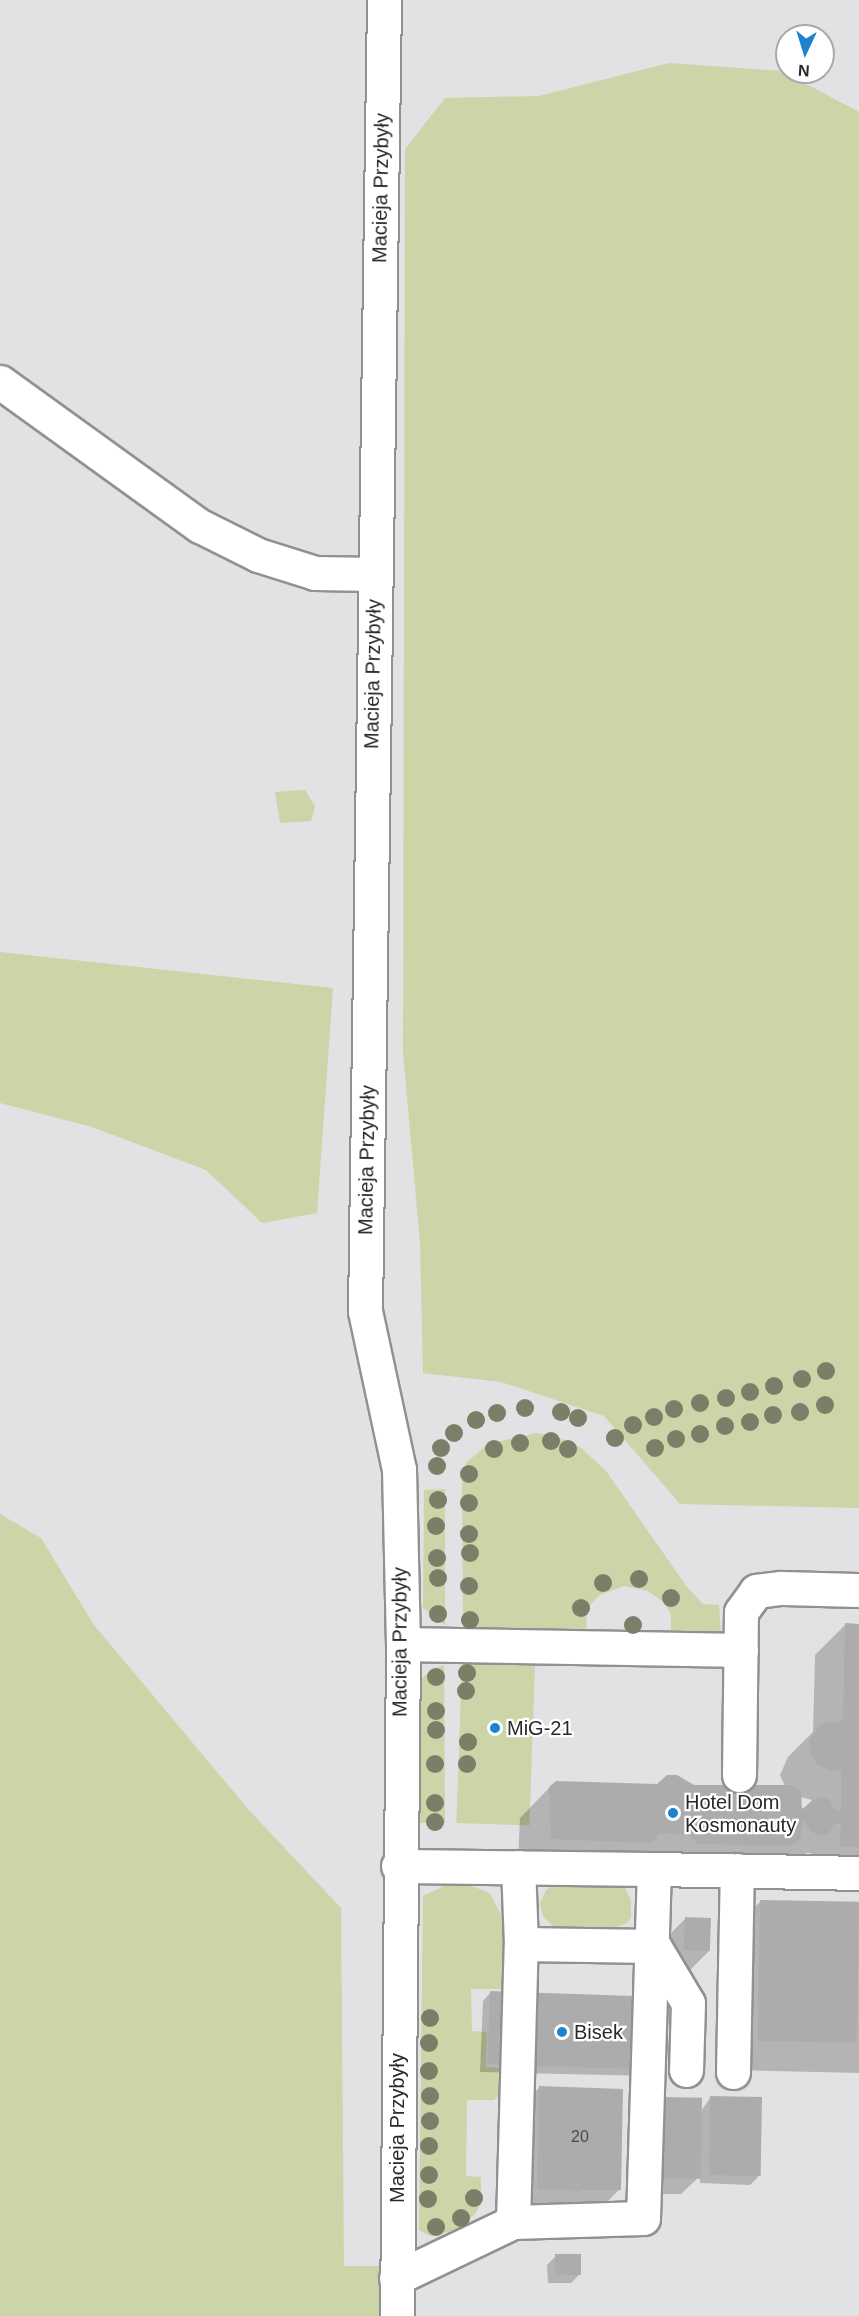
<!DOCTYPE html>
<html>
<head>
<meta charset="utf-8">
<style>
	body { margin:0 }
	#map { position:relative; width:859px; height:2316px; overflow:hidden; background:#e1e2e3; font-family:Helvetica,sans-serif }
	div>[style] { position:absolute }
	.green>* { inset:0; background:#cbd5a7; transform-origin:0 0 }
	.shadow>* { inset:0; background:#0003 }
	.building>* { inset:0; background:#acacac; transform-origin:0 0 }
	.roads { filter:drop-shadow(2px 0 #919192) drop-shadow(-2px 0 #919192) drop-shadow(0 2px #919192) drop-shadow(0 -2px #919192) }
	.minor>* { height:33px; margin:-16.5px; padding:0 16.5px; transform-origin:16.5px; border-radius:16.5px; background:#fff }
	.trees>* { width:18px; height:18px; margin:-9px; border-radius:50%; background:#7b7f68 }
	.dots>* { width:16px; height:16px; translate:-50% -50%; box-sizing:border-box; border:3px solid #fff; border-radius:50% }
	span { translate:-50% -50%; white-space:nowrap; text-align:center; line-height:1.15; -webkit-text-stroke:4.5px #fff; paint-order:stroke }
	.number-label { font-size:16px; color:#4a4a4a }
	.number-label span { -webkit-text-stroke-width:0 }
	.street-label { font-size:20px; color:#29292a }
	.poi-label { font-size:20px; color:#29292a }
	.left { translate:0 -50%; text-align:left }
	.north { position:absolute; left:775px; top:24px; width:60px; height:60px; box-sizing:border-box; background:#fff; border:2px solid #a9a9aa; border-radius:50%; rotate:184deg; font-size:16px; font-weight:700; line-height:24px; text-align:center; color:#29292a }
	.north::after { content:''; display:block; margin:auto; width:21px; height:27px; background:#1e83ce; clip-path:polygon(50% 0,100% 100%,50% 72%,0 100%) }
</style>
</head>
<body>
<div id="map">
	<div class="green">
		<div style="clip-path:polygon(669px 63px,782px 71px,859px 112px,859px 1508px,680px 1504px,604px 1416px,501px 1382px,423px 1373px,420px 1243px,403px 1052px,405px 149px,445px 98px,539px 96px)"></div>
		<div style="clip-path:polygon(305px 790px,315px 806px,311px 821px,280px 823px,275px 792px)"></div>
		<div style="clip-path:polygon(0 952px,333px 988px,317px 1213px,262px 1223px,206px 1170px,92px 1127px,0 1103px)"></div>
		<div style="clip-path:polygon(536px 1433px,554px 1436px,580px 1447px,606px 1471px,687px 1587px,703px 1604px,719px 1605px,721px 1633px,671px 1633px,671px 1615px,665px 1603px,648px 1591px,624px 1586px,600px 1595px,587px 1608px,586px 1631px,463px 1629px,462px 1474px,467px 1462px,488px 1444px)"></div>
		<div style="clip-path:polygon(445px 1489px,445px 1625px,423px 1608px,424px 1490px)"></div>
		<div style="clip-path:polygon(0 1514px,41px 1538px,94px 1625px,248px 1809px,341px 1908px,344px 2266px,382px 2266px,382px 2316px,0 2316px)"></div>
		<div style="left:462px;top:1663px;width:73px;height:160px;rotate:2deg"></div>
		<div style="clip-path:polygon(444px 1665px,445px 1823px,420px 1823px,420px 1681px,430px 1670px)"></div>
		<div style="clip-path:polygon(464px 1883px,490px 1893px,504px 1921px,503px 1989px,471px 1989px,472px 2031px,487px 2032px,486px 2067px,499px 2068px,499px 2095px,494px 2100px,467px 2100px,466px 2176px,481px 2177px,481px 2203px,476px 2213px,459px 2229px,430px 2236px,419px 2230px,423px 1896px,448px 1884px)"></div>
		<div style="clip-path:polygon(555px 1884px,624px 1886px,631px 1900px,631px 1917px,627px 1923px,614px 1928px,553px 1926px,543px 1917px,540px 1903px,546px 1890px)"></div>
	</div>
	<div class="shadow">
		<div style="clip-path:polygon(evenodd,845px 1625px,859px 1625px,859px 1877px,811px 1876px,811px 1853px,806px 1853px,797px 1862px,518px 1863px,520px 1818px,550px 1787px,785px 1786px,780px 1775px,788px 1757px,813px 1732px,815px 1655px,845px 1625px,800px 1797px,812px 1800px,800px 1812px,800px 1797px)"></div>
		<div style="clip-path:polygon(761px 1901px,859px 1904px,859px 2073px,727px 2070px,730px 1932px)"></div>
		<div style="clip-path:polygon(685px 1919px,710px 1950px,686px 1974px,661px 1943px)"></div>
		<div style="clip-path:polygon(491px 1992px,651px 2076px,480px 2072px,483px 2001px)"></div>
		<div style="clip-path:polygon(539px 2088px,619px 2190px,595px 2214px,513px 2212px,515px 2112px)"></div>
		<div style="clip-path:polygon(710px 2098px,758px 2177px,750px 2185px,700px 2183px,700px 2176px,681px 2194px,644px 2194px)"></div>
		<div style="clip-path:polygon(555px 2257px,579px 2275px,571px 2283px,548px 2283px,547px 2265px)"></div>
	</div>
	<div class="building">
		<div style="clip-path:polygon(845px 1623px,859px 1624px,859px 1847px,840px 1846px,841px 1824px,835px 1823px,829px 1833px,820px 1836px,810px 1831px,805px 1822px,802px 1823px,800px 1840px,791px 1846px,698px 1844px,688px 1835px,660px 1833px,651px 1843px,551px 1839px,549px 1787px,556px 1781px,657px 1784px,667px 1775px,677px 1775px,694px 1785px,793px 1785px,801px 1791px,802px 1809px,819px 1797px,829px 1799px,835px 1810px,841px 1810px,841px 1770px,831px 1771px,817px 1764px,811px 1755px,810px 1739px,820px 1724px,843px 1721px)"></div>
		<div style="left:760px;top:1900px;width:99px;height:141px;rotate:1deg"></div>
		<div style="left:685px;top:1917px;width:26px;height:33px;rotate:2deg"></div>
		<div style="left:490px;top:1991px;width:173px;height:73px;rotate:2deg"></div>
		<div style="clip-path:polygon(539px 2086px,623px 2089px,621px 2190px,578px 2190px,577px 2195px,574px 2190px,537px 2189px)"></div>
		<div style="left:710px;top:2096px;width:52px;height:79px;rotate:1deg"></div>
		<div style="left:662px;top:2097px;width:40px;height:81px;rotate:1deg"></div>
		<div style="left:581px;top:2254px;width:21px;height:26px;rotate:90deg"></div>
	</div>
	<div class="roads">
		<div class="minor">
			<div style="left:384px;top:0;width:1311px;rotate:90.83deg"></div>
			<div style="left:365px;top:1311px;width:162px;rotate:77.9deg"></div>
			<div style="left:399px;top:1469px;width:175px;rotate:88.7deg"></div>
			<div style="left:403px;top:1644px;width:672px;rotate:90.51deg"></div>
			<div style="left:0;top:382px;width:246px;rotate:35.8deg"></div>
			<div style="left:200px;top:526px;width:65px;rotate:26.6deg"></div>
			<div style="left:258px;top:555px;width:60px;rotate:17.5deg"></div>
			<div style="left:315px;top:573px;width:60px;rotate:1deg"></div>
			<div style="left:403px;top:1644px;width:338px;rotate:1deg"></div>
			<div style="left:739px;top:1775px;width:163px;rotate:-89.3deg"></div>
			<div style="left:741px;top:1612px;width:26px;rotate:-54deg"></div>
			<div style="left:756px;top:1591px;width:25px;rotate:-7deg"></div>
			<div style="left:781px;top:1588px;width:78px;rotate:1.5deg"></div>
			<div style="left:654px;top:1869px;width:205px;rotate:1.1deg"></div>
			<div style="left:521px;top:1944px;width:133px;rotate:0.9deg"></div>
			<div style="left:654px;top:1946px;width:66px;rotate:59.2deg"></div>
			<div style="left:688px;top:2003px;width:67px;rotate:91.7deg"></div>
			<div style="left:733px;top:2072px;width:202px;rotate:-88.9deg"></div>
			<div style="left:513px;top:2222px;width:278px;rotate:-88.4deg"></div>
			<div style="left:521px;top:1944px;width:77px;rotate:-92.2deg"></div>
			<div style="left:396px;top:2278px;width:130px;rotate:-25.6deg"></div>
			<div style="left:513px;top:2222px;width:130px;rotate:-1.8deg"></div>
			<div style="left:643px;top:2218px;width:349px;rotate:-88.2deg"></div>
			<div style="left:654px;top:1869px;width:256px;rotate:-179.3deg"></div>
		</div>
	</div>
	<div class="trees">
		<div style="left:826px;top:1371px"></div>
		<div style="left:802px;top:1379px"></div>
		<div style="left:774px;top:1386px"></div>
		<div style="left:750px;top:1392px"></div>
		<div style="left:726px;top:1398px"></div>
		<div style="left:700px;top:1403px"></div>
		<div style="left:825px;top:1405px"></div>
		<div style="left:525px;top:1408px"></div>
		<div style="left:674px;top:1409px"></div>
		<div style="left:561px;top:1412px"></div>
		<div style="left:800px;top:1412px"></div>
		<div style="left:497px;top:1413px"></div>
		<div style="left:773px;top:1415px"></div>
		<div style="left:654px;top:1417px"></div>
		<div style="left:578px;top:1418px"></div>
		<div style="left:476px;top:1420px"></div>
		<div style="left:750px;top:1422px"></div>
		<div style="left:633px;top:1425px"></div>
		<div style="left:725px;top:1426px"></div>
		<div style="left:454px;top:1433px"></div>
		<div style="left:700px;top:1434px"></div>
		<div style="left:615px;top:1438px"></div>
		<div style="left:676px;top:1439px"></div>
		<div style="left:551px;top:1441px"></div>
		<div style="left:520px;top:1443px"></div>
		<div style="left:441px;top:1448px"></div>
		<div style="left:655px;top:1448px"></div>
		<div style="left:494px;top:1449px"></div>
		<div style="left:568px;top:1449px"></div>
		<div style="left:437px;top:1466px"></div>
		<div style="left:469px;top:1474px"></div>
		<div style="left:438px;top:1500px"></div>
		<div style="left:469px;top:1503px"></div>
		<div style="left:436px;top:1526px"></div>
		<div style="left:469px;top:1534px"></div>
		<div style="left:470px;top:1553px"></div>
		<div style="left:437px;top:1558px"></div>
		<div style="left:438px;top:1578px"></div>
		<div style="left:639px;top:1579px"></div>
		<div style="left:603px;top:1583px"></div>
		<div style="left:469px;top:1586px"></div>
		<div style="left:671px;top:1598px"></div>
		<div style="left:581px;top:1608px"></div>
		<div style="left:438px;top:1614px"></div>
		<div style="left:470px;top:1620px"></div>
		<div style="left:633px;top:1625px"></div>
		<div style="left:467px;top:1673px"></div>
		<div style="left:436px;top:1677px"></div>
		<div style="left:466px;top:1691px"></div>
		<div style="left:436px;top:1711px"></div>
		<div style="left:436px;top:1730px"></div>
		<div style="left:468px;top:1742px"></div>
		<div style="left:435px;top:1764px"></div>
		<div style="left:467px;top:1764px"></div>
		<div style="left:435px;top:1803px"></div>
		<div style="left:435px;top:1822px"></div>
		<div style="left:430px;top:2018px"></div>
		<div style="left:429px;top:2043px"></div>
		<div style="left:429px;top:2071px"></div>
		<div style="left:430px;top:2096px"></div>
		<div style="left:430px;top:2121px"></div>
		<div style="left:429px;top:2146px"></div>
		<div style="left:429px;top:2175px"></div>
		<div style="left:474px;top:2198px"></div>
		<div style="left:428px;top:2199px"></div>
		<div style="left:461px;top:2218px"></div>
		<div style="left:436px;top:2227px"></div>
	</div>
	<div class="dots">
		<div style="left:495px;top:1728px;background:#1e83ce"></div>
		<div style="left:673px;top:1813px;background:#1e83ce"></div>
		<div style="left:562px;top:2032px;background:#1e83ce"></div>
	</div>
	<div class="number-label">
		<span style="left:580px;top:2137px">20</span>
	</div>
	<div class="street-label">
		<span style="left:381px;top:188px;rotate:-89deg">Macieja Przybyły</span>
		<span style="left:373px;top:674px;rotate:-89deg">Macieja Przybyły</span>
		<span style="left:367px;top:1160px;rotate:-89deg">Macieja Przybyły</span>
		<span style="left:400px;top:1642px;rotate:-90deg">Macieja Przybyły</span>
		<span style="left:397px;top:2128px;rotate:-90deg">Macieja Przybyły</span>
	</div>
	<div class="poi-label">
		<span class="left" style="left:507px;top:1728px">MiG-21</span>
		<span class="left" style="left:685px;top:1814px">Hotel Dom<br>Kosmonauty</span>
		<span class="left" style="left:574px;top:2032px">Bisek</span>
	</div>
	<div class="north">N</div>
</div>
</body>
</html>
